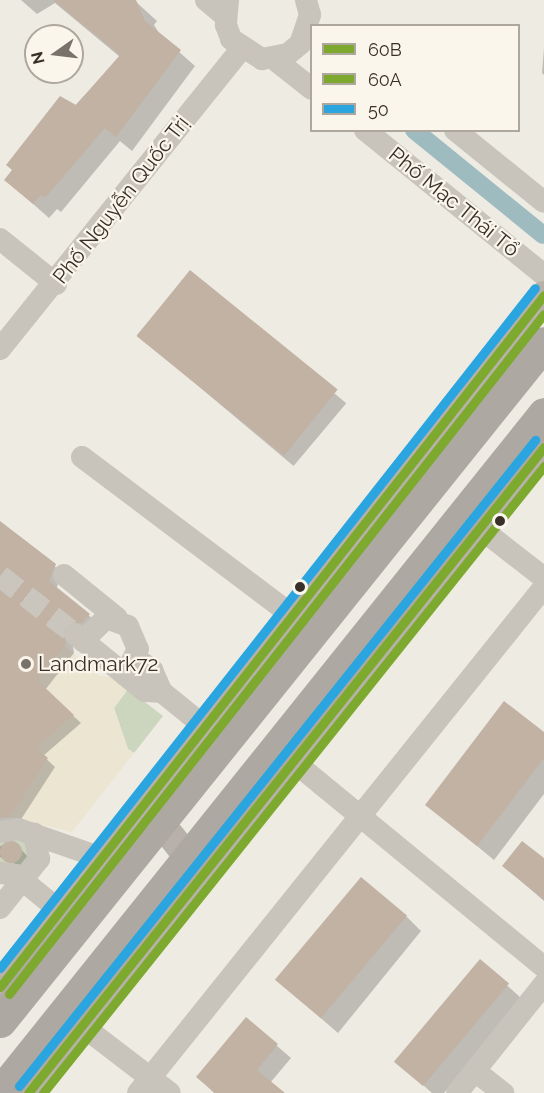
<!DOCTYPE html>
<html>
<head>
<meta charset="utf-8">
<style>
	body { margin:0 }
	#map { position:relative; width:544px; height:1093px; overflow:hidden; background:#eeebe3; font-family:Raleway,sans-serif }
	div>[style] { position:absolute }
	.green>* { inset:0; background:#ccd5bd }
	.plaza>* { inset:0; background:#ece5d2 }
	.shadow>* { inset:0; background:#0003; transform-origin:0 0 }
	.canal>* { height:18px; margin:-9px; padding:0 9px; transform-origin:9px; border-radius:9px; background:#9ebbc0 }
	.building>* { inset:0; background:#c2b2a4; transform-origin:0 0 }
	.round { border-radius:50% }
	.minor-tunnel>* { height:22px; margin-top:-11px; transform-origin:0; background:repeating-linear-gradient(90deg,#cac6be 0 22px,transparent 0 33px) }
	.minor>* { height:22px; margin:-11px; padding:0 11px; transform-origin:11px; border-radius:11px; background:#c8c3bb }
	.major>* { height:28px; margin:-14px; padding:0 14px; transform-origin:14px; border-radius:14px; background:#b7b1aa }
	.highway-bridge>* { height:33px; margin:-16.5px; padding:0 16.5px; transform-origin:16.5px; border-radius:16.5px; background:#ada9a2 }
	.bus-1>* { height:9px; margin:-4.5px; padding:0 4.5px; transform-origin:4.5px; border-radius:4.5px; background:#7ea92f }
	.bus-2>* { height:9px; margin:-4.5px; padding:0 4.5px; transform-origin:4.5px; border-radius:4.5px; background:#7ea92f }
	.bus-3>* { height:9px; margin:-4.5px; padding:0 4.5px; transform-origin:4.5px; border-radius:4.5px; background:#2aa5df }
	.dots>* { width:16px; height:16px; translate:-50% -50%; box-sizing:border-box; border:3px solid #faf6eb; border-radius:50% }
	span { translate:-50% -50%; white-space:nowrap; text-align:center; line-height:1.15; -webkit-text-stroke:4.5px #faf6eb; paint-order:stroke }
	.street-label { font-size:21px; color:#393129 }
	.poi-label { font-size:21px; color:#393129 }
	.left { translate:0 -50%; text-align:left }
	.legend { position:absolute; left:310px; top:24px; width:210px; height:108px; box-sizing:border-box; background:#faf6eb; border:2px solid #ada79d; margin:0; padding:8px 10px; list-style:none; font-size:18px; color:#393129 }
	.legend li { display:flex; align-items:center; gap:12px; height:30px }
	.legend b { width:30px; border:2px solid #ada79d }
	.north { position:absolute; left:24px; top:24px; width:60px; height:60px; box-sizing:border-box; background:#faf6eb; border:2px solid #ada79d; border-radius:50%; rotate:256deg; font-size:16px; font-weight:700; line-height:24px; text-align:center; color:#393129 }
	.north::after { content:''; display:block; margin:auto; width:21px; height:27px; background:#78726a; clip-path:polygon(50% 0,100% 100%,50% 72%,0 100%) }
</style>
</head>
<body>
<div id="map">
	<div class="green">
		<div style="clip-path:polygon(128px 689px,163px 716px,134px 753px,128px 749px,114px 708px)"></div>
		<div style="clip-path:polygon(5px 838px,31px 843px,30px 865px,0 867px,0 841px)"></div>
	</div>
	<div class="plaza">
		<div style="clip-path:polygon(65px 646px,100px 676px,113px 677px,128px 689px,114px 708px,128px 749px,134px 753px,72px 832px,0 815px,48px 758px,36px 748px,74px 715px,38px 682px)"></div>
	</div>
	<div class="shadow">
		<div style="clip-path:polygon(21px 0,134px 0,157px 21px,154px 25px,161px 36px,195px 66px,132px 151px,120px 141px,61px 212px,57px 209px,49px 218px,6px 180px,120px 57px,55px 3px,37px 14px)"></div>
		<div style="clip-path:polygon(544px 48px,544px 75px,542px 73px)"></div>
		<div style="left:190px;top:272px;width:204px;height:82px;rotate:40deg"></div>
		<div style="clip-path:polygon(0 523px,63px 573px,56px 589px,97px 622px,71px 633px,74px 653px,45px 690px,81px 723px,43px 756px,55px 767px,18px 824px,0 833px)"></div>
		<div style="clip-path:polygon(544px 733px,544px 794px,494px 860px,427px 805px)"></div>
		<div style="clip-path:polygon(16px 844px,31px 860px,24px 868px,0 857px,0 846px)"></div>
		<div style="clip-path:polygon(544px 858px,544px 901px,504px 866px)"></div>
		<div style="clip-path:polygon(406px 916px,421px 931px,338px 1033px,278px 981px)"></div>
		<div style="clip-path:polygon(480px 961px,521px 998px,444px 1093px,432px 1093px,398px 1063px)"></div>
		<div style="clip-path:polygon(246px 1019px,291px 1058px,270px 1083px,283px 1093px,214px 1093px,198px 1077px)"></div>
	</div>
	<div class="canal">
		<div style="left:414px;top:130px;width:166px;rotate:39.1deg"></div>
	</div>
	<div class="building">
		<div style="clip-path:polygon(53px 0,136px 0,145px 21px,181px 50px,116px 137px,105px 128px,45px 198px,41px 195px,33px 204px,4px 180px,12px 170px,6px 165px,60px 96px,76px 105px,120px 55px)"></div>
		<div style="left:190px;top:270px;width:190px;height:85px;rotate:39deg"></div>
		<div style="clip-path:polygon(0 521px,56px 564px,49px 581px,90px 614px,82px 623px,64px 626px,66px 644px,38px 681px,74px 715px,36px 748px,48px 758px,10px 817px,0 818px)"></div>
		<div style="clip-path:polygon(504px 701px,544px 732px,544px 758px,477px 846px,425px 805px)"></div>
		<div style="clip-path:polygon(522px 841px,544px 858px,544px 900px,502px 866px)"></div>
		<div class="round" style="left:0;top:841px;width:22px;height:22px"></div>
		<div style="left:361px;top:877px;width:60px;height:134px;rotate:40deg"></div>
		<div style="left:480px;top:959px;width:38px;height:134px;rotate:40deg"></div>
		<div style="clip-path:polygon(246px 1017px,278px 1044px,257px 1070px,285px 1093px,215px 1093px,196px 1077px)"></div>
	</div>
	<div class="minor-tunnel">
		<div style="left:0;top:576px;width:95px;rotate:37.7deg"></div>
	</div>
	<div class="minor">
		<div style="left:206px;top:0;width:25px;rotate:40deg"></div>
		<div style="left:228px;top:0;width:25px;rotate:95deg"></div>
		<div style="left:226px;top:25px;width:15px;rotate:70deg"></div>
		<div style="left:231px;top:39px;width:37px;rotate:33deg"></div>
		<div style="left:262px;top:59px;width:26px;rotate:-11deg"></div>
		<div style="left:288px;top:54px;width:16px;rotate:-40deg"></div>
		<div style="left:300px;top:44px;width:31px;rotate:-71deg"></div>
		<div style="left:310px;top:15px;width:16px;rotate:-105deg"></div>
		<div style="left:274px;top:59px;width:48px;rotate:38.3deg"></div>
		<div style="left:365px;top:130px;width:230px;rotate:39deg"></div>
		<div style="left:455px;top:130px;width:114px;rotate:39deg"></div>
		<div style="left:0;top:239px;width:72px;rotate:38.8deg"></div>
		<div style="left:0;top:349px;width:383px;rotate:-51.2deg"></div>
		<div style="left:82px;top:457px;width:264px;rotate:37deg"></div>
		<div style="left:480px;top:528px;width:81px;rotate:38deg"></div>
		<div style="left:64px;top:575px;width:68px;rotate:39.1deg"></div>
		<div style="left:75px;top:634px;width:90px;rotate:39.2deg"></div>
		<div style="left:145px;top:691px;width:17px;rotate:3deg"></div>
		<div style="left:162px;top:692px;width:55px;rotate:39.1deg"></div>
		<div style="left:83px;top:641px;width:33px;rotate:-45deg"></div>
		<div style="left:106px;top:618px;width:23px;rotate:20deg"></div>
		<div style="left:128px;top:626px;width:25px;rotate:67deg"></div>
		<div style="left:138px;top:649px;width:29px;rotate:117deg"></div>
		<div style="left:137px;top:659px;width:19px;rotate:36deg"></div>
		<div style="left:152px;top:670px;width:24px;rotate:66deg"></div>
		<div style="left:293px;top:761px;width:325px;rotate:39.4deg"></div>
		<div style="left:0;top:832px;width:18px;rotate:-9deg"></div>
		<div style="left:18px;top:829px;width:86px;rotate:19.1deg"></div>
		<div style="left:0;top:873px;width:16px;rotate:7deg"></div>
		<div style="left:16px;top:875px;width:55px;rotate:39.1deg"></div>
		<div style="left:0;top:908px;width:63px;rotate:-51.5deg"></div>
		<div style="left:39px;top:859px;width:26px;rotate:-101deg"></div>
		<div style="left:80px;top:1024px;width:113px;rotate:37.5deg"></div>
		<div style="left:475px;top:1071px;width:36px;rotate:38deg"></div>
		<div style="left:138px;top:1093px;width:649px;rotate:-51.26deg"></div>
		<div style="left:457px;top:1093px;width:139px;rotate:-51.4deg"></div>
	</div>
	<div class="major">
		<div style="left:137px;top:820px;width:27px;rotate:13deg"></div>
		<div style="left:163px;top:826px;width:59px;rotate:51.2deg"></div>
		<div style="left:0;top:987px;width:880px;rotate:-51.83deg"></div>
		<div style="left:28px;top:1093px;width:827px;rotate:-51.38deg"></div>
	</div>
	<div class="highway-bridge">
		<div style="left:0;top:1021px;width:869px;rotate:-51.26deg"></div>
		<div style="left:0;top:1093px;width:870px;rotate:-51.3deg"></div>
	</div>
	<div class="bus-1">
		<div style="left:0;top:987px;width:880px;rotate:-51.83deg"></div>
		<div style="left:28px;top:1093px;width:827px;rotate:-51.38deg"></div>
	</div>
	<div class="bus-2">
		<div style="left:9px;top:994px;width:865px;rotate:-51.81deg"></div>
		<div style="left:43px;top:1093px;width:803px;rotate:-51.37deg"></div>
	</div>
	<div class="bus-3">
		<div style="left:0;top:968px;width:865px;rotate:-51.81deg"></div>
		<div style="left:19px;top:1086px;width:827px;rotate:-51.38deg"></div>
	</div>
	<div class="dots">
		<div style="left:500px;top:521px;background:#393129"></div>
		<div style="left:300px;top:587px;background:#393129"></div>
		<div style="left:26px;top:664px;background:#78726a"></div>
	</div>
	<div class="street-label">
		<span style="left:121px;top:200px;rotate:-52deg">Phố Nguyễn Quốc Trị</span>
		<span style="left:454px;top:202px;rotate:39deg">Phố Mạc Thái Tổ</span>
	</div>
	<div class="poi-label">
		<span class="left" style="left:38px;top:664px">Landmark72</span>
	</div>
	<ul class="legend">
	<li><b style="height:8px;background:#7ea92f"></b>60B</li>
	<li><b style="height:8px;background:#7ea92f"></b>60A</li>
	<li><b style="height:8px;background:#2aa5df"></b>50</li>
	</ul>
	<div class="north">N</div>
</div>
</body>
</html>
